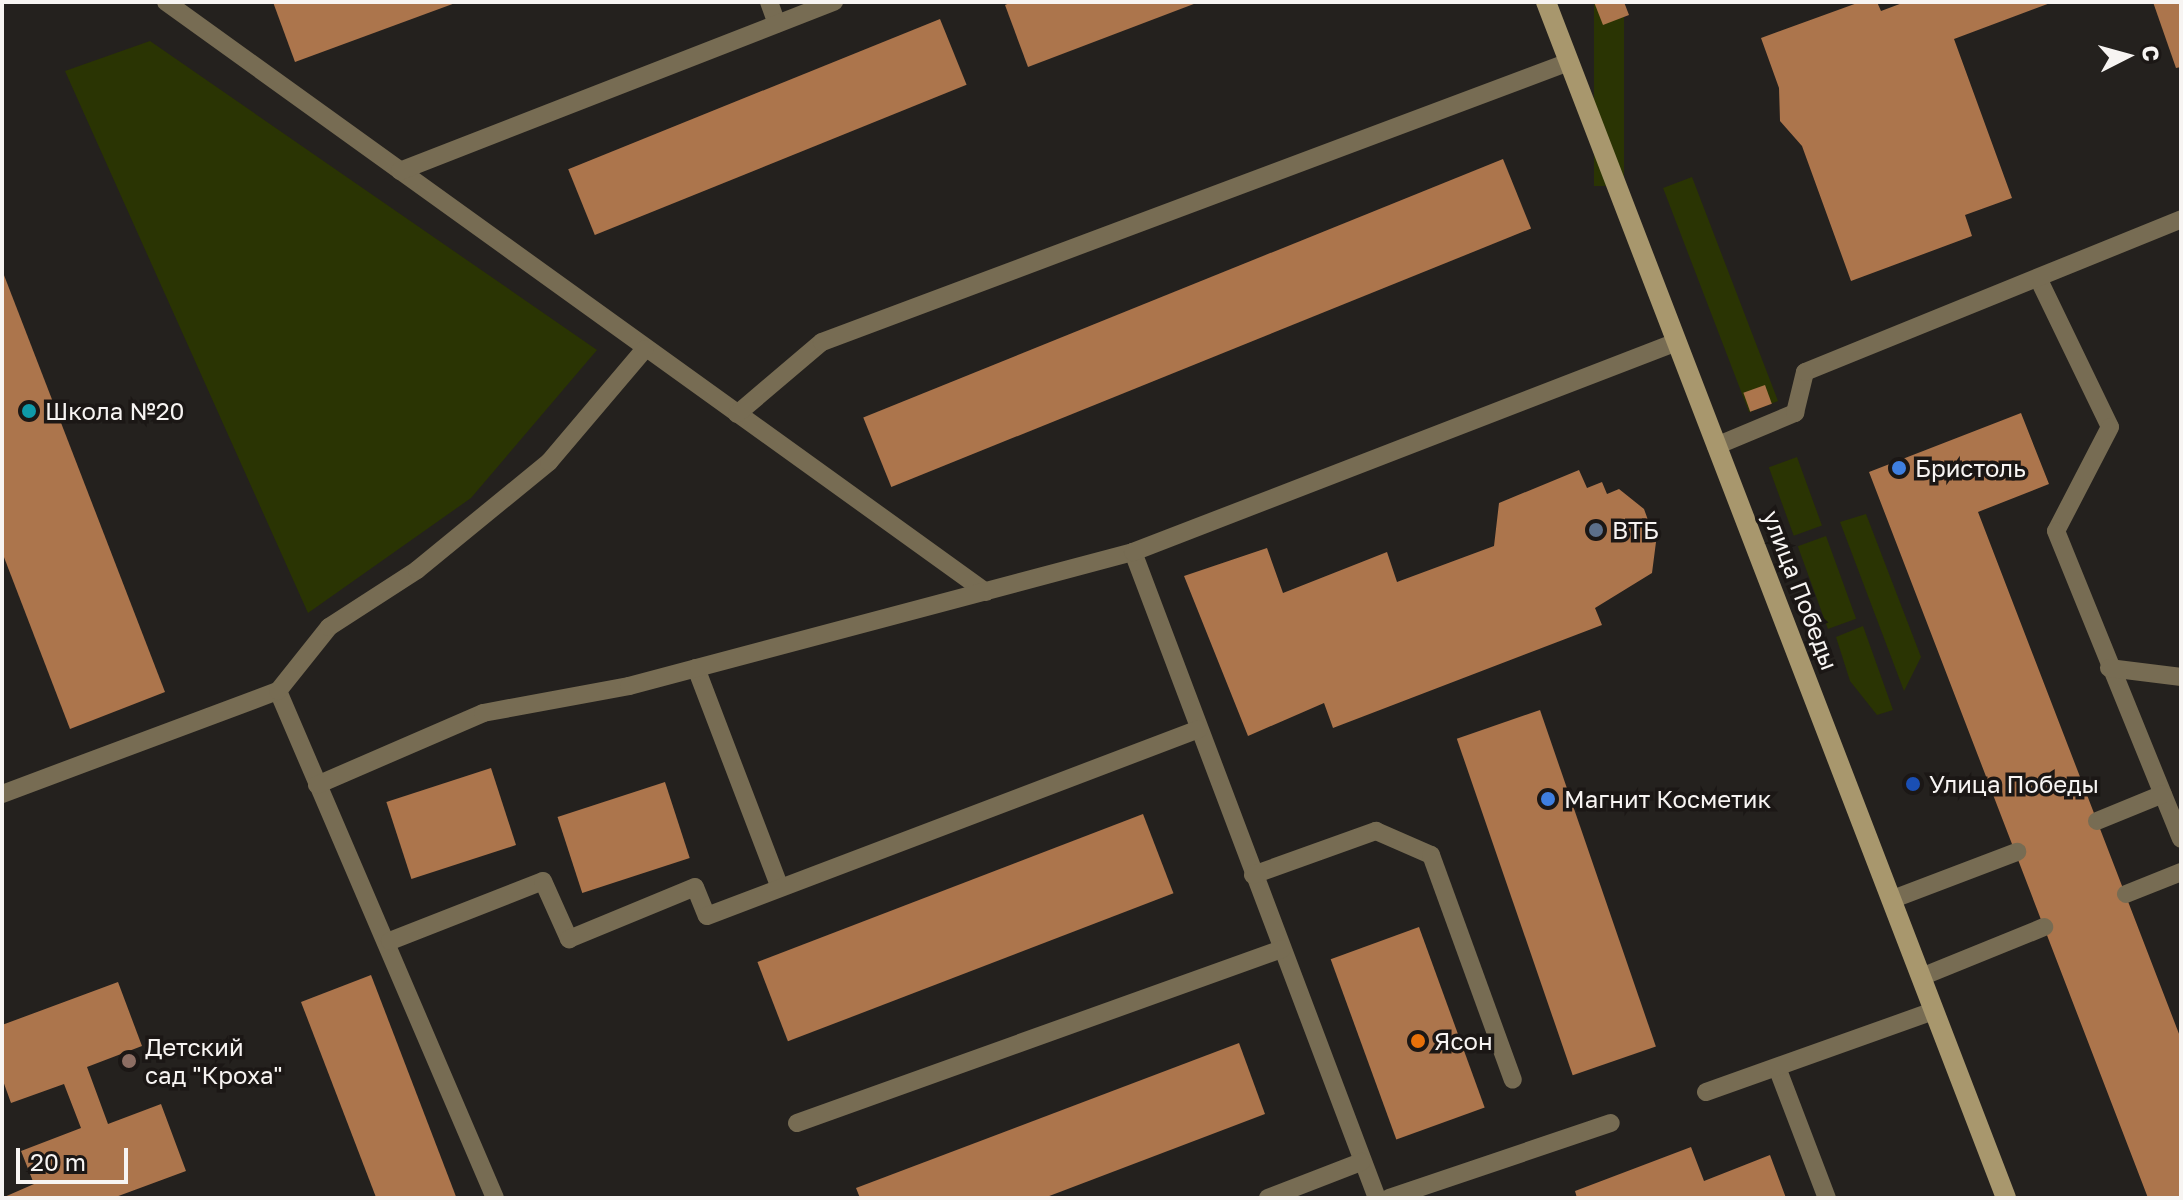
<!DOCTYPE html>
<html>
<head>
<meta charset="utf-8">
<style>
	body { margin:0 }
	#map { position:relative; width:2183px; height:1200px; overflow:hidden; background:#24211e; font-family:"Golos Text",sans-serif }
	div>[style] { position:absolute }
	.green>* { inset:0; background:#2a3403; transform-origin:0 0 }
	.building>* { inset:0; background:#ac754c; transform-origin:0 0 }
	.service>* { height:18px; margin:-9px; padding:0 9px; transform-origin:9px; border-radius:9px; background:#776c53 }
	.secondary>* { height:20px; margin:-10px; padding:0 10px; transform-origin:10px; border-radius:10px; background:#a8976d }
	.dots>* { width:22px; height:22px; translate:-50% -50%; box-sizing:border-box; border:4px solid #1b1715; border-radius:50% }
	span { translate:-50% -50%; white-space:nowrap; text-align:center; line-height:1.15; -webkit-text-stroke:7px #1b1715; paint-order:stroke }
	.poi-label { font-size:24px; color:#f7f4f2 }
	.left { translate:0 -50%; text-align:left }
	.street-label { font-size:24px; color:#f7f4f2 }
	.frame { position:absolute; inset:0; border:4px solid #f7f4f2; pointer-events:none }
	.north { position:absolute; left:2087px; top:16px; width:80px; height:80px; -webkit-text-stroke:6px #1b1715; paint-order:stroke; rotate:84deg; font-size:22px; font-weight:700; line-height:32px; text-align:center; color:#f7f4f2 }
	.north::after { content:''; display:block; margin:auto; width:28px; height:36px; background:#f7f4f2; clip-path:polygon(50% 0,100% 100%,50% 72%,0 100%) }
	.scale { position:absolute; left:16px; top:1148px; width:112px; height:36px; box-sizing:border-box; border:4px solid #f7f4f2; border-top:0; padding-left:10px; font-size:24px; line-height:28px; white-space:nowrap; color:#f7f4f2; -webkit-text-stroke:6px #1b1715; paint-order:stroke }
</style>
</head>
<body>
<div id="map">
	<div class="green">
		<div style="left:1594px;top:2px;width:30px;height:184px"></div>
		<div style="clip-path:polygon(150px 41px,597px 350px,471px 498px,308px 613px,65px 71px)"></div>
		<div style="left:1692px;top:177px;width:240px;height:31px;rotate:69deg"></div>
		<div style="left:1797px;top:457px;width:73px;height:30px;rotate:70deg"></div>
		<div style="clip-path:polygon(1866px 514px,1921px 657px,1904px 691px,1840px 522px)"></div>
		<div style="left:1826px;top:536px;width:88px;height:30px;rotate:70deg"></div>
		<div style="clip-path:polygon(1863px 626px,1893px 710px,1877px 715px,1850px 681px,1836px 637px)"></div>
	</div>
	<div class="building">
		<div style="clip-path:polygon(273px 2px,458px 2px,295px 62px)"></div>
		<div style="clip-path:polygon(1012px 2px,1199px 2px,1028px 67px,1005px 5px)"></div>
		<div style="clip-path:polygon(1594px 2px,1624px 2px,1629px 15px,1603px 25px)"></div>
		<div style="clip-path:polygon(1860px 2px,1877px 2px,1881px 11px,1905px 2px,2053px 2px,1954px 39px,2012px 198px,1965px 215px,1972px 236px,1851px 281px,1802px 146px,1780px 121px,1779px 88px,1761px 38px)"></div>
		<div style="clip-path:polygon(2153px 2px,2181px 2px,2181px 67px,2176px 68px)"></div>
		<div style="left:940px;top:19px;width:71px;height:401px;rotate:68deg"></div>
		<div style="left:1503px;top:159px;width:75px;height:690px;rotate:68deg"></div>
		<div style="clip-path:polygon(2px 270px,165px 692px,70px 729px,2px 552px)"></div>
		<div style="left:1765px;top:385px;width:20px;height:23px;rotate:70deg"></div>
		<div style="clip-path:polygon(2021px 413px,2049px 484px,1978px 512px,2181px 1039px,2181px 1198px,2148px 1198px,1869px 472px)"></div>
		<div style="clip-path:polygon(1579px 470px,1587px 488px,1602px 482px,1607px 494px,1619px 489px,1644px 509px,1656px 542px,1652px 573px,1595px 608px,1602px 625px,1333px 728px,1324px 703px,1248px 736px,1184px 576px,1267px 548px,1283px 593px,1387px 552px,1397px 582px,1494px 546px,1499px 503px)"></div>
		<div style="left:1540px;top:710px;width:356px;height:88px;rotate:71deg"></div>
		<div style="left:491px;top:768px;width:81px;height:110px;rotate:72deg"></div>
		<div style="left:665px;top:782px;width:80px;height:113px;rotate:72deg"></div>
		<div style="left:1143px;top:814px;width:85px;height:413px;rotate:69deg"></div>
		<div style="left:1419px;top:927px;width:192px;height:94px;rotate:70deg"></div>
		<div style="left:371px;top:975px;width:239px;height:75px;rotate:69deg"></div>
		<div style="clip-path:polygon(118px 982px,142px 1046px,87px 1067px,108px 1124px,161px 1104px,186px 1171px,113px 1198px,2px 1198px,34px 1184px,21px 1151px,81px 1128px,64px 1084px,11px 1103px,2px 1078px,2px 1025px)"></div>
		<div style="clip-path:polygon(1239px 1043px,1265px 1114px,1044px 1198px,860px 1198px,856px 1188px)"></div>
		<div style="clip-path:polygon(1691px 1147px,1704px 1181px,1770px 1155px,1786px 1198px,1577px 1198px,1575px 1191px)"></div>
	</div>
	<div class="service">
		<div style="left:166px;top:2px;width:1010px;rotate:35.74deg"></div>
		<div style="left:769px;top:2px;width:23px;rotate:70deg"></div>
		<div style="left:400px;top:171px;width:466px;rotate:-21.3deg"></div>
		<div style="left:2038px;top:278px;width:165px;rotate:64.2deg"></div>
		<div style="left:2110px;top:427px;width:117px;rotate:117.4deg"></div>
		<div style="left:2056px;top:531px;width:332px;rotate:67.9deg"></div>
		<div style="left:737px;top:414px;width:111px;rotate:-40.3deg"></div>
		<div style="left:822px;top:342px;width:798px;rotate:-20.55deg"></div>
		<div style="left:1716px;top:446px;width:86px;rotate:-22.7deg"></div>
		<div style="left:1795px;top:413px;width:42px;rotate:-76.3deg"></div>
		<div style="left:1805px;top:372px;width:406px;rotate:-22.1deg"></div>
		<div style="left:1133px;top:552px;width:691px;rotate:69.31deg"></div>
		<div style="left:696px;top:668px;width:235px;rotate:69.1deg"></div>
		<div style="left:2109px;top:668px;width:73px;rotate:7.1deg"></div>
		<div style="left:278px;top:691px;width:551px;rotate:66.83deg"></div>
		<div style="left:317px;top:785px;width:181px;rotate:-23.4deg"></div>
		<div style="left:483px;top:713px;width:148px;rotate:-10.5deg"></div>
		<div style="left:629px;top:686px;width:522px;rotate:-14.89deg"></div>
		<div style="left:1133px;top:552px;width:580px;rotate:-21.12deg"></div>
		<div style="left:2px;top:794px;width:295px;rotate:-20.5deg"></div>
		<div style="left:278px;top:691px;width:82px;rotate:-51.4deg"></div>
		<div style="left:329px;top:627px;width:105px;rotate:-32.9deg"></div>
		<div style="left:417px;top:570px;width:171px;rotate:-39.3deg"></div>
		<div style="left:549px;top:462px;width:148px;rotate:-49.7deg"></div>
		<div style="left:2097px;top:821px;width:71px;rotate:-22.2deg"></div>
		<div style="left:1253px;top:875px;width:131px;rotate:-19.7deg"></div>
		<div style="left:1376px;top:831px;width:60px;rotate:23.6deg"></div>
		<div style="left:1431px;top:855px;width:239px;rotate:70deg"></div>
		<div style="left:2126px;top:894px;width:59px;rotate:-21.8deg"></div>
		<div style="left:1893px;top:899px;width:133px;rotate:-20.8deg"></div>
		<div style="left:390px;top:941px;width:164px;rotate:-21.4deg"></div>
		<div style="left:543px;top:881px;width:64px;rotate:65.9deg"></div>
		<div style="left:569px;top:939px;width:136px;rotate:-22.4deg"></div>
		<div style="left:695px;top:887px;width:31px;rotate:68deg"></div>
		<div style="left:707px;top:916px;width:526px;rotate:-20.81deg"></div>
		<div style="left:1921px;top:977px;width:133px;rotate:-22.1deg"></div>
		<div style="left:1778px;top:1070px;width:137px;rotate:69.1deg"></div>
		<div style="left:1706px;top:1092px;width:242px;rotate:-19.6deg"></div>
		<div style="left:797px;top:1123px;width:515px;rotate:-19.74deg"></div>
		<div style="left:1268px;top:1198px;width:100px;rotate:-21.2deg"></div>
		<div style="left:1389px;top:1198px;width:234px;rotate:-18.7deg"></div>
	</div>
	<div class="secondary">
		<div style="left:1546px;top:2px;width:1281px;rotate:68.96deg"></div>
	</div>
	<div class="dots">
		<div style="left:29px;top:411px;background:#0f9aa8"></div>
		<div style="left:1899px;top:468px;background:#3f7fe0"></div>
		<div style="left:1596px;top:530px;background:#5c6f8a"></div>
		<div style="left:1913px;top:784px;background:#1a4fb4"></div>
		<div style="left:1548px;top:799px;background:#3f7fe0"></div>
		<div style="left:1418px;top:1041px;background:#e8710a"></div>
		<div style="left:129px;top:1061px;background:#8d6e63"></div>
	</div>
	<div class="poi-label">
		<span class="left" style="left:45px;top:411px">Школа №20</span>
		<span class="left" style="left:1915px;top:468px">Бристоль</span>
		<span class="left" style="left:1612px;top:530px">ВТБ</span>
		<span class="left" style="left:1929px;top:784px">Улица Победы</span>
		<span class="left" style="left:1564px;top:799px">Магнит Косметик</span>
		<span class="left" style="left:1434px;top:1041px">Ясон</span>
		<span class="left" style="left:145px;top:1061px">Детский<br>сад "Кроха"</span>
	</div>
	<div class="street-label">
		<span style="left:1801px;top:590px;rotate:69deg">улица Победы</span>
	</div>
	<div class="frame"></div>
	<div class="north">С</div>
	<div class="scale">20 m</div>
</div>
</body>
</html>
